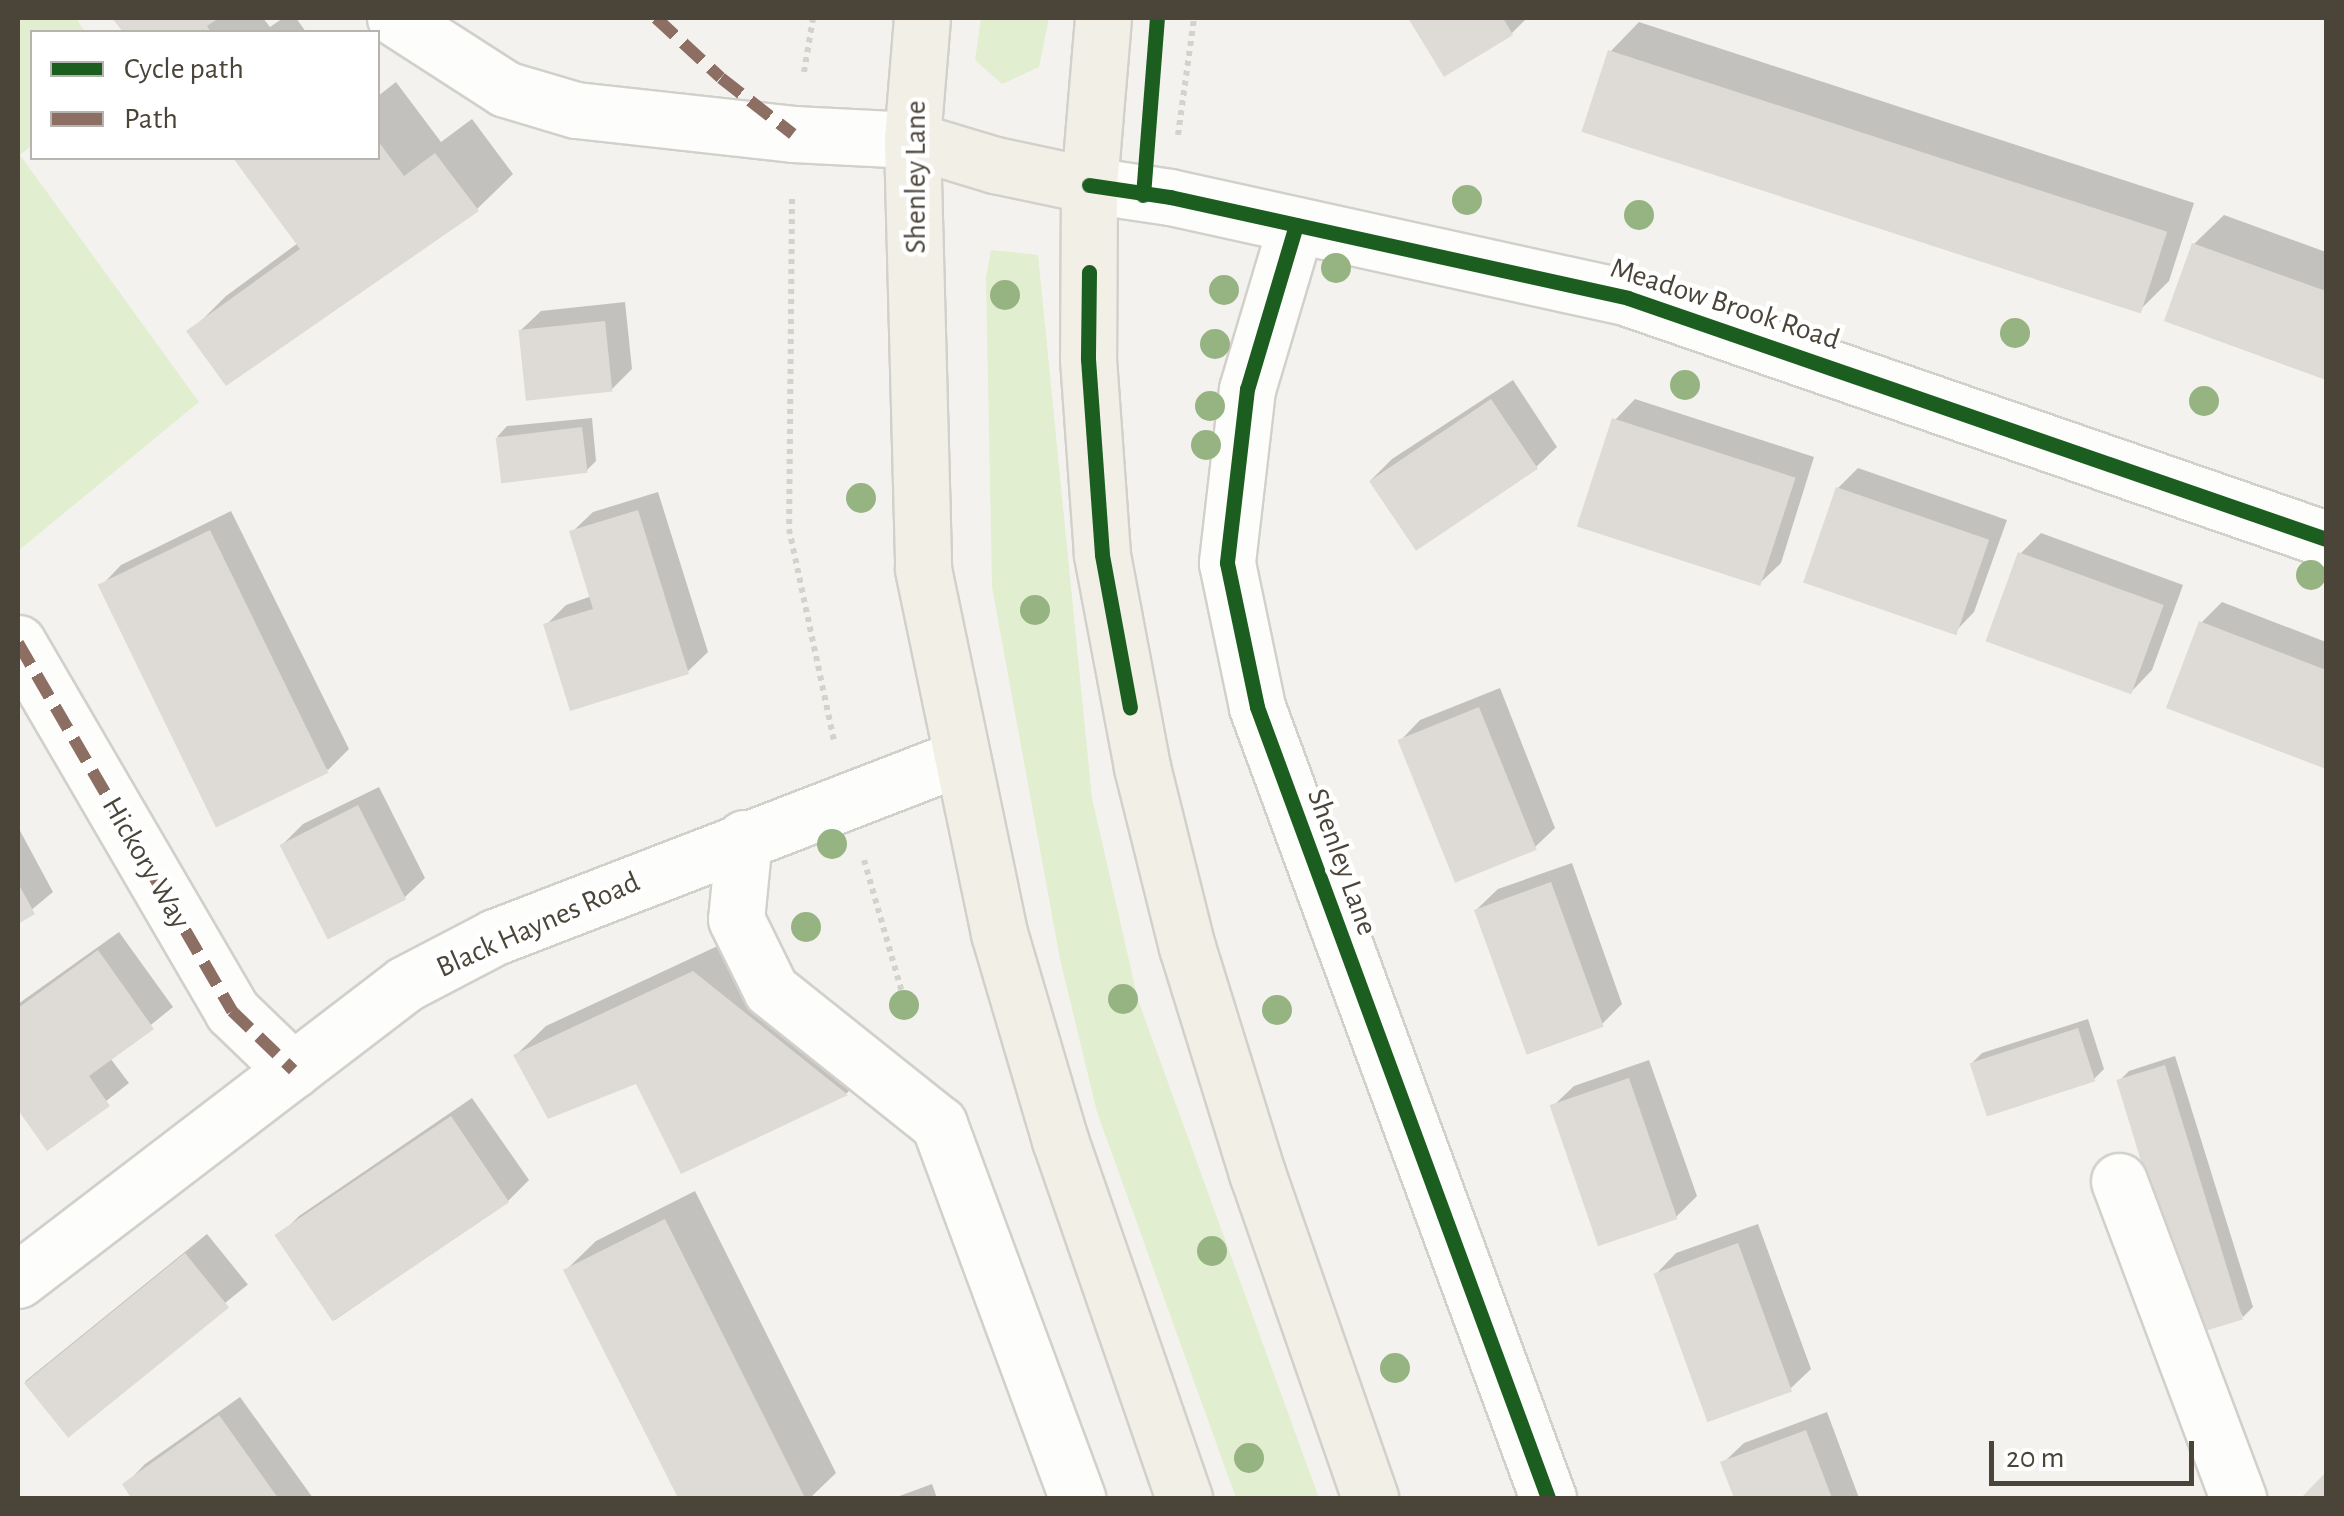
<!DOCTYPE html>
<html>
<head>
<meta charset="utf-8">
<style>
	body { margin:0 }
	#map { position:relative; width:2344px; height:1516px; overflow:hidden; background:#f4f2ee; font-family:"Alegreya Sans",sans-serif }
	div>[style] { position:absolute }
	.green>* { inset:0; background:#e1eecf }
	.shadow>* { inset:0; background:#0003; transform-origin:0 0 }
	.building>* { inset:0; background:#dedbd6; transform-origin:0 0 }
	.path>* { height:6px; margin-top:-3px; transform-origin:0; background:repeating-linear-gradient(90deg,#d3d2cc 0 5px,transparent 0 10px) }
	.roads { filter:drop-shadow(2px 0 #d2d0cb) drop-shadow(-2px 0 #d2d0cb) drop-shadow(0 2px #d2d0cb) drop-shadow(0 -2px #d2d0cb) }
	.minor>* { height:55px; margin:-27.5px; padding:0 27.5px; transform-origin:27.5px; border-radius:27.5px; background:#fdfdfc }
	.major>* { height:55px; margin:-27.5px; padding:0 27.5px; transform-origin:27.5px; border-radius:27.5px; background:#f2efe6 }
	.quiet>* { height:12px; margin-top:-6px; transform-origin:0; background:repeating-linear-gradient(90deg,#8d6e63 0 25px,transparent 0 37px) }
	.cycleway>* { height:15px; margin:-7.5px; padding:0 7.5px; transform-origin:7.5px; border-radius:7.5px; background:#1b5e20 }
	.trees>* { width:30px; height:30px; margin:-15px; border-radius:50%; background:#96b382 }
	span { translate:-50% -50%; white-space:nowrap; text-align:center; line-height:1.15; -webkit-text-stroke:9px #fff; paint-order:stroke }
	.street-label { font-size:30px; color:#4b4439 }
	.frame { position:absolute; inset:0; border:20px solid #4b4439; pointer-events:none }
	.legend { position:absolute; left:30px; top:30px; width:350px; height:130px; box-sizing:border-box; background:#fff; border:2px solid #b7b4b0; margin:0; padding:12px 18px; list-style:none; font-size:30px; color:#4b4439 }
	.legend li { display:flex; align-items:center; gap:20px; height:50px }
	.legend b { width:50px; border:2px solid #b7b4b0 }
	.scale { position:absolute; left:1989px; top:1441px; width:205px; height:45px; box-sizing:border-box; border:5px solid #4b4439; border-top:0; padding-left:12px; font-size:30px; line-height:35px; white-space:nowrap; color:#4b4439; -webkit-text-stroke:8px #fff; paint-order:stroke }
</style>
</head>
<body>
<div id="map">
	<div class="green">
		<div style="clip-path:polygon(18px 18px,76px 18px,85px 32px,32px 32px,32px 145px,20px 155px,199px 402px,18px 551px)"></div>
		<div style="clip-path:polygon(981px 18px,1049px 18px,1039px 67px,1002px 84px,975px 60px)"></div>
		<div style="clip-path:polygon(991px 250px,1038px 255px,1092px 798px,1138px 1000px,1319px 1498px,1236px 1498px,1097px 1112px,1060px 959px,992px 587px,986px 278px)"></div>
	</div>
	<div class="shadow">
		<div style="clip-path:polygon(115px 18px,263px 18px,270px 27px,283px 18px,296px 18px,306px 32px,126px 32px)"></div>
		<div style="clip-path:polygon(1411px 18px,1527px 18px,1512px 33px,1445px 74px)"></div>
		<div style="clip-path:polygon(1639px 22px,2194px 203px,2169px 281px,2140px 310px,1610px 52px)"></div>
		<div style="clip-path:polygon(396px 82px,441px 142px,472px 119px,513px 174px,477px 209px,190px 332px,226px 296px,298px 243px,236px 158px,378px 158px,378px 96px)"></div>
		<div style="clip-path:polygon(2224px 215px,2326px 252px,2326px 377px,2167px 320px,2194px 244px)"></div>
		<div style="clip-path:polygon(625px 302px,632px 369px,612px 389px,520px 331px,541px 311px)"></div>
		<div style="clip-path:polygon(1513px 380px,1557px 447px,1536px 467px,1371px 480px,1392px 459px)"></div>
		<div style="clip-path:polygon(1635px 399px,1814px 457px,1781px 563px,1760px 583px,1615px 420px)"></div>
		<div style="clip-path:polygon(592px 418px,596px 461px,586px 471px,497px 437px,507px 426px)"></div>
		<div style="clip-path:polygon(1858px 468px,2007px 520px,1974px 612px,1954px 633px,1838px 488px)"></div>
		<div style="clip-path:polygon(658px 492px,708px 652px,687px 672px,546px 625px,566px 605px,592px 596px,572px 532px,593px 512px)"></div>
		<div style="clip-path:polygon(231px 511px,349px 749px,328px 770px,101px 586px,121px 565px)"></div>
		<div style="clip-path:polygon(2041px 533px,2183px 585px,2152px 670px,2132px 691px,2020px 554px)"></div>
		<div style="clip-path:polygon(2222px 602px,2326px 642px,2326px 766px,2201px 623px)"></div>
		<div style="clip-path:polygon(1500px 688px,1555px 828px,1534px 848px,1400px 741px,1420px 720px)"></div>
		<div style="clip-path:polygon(379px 787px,425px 878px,404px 898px,282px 845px,303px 824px)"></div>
		<div style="clip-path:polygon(18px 827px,53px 892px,18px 921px)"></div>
		<div style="clip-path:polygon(1572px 863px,1622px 1004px,1602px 1024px,1477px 909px,1498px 889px)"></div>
		<div style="clip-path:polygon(119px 932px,173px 1007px,110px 1058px,129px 1083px,48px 1147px,18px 1106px,18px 1004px)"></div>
		<div style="clip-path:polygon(724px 943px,875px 1064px,847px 1093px,682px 1170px,637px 1081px,516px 1055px,546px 1026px)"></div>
		<div style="clip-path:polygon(2088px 1019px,2104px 1069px,2094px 1079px,1972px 1063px,1982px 1053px)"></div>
		<div style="clip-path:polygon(2175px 1056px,2253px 1307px,2243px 1317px,2119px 1081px,2129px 1071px)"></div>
		<div style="clip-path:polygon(1649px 1060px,1697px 1196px,1676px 1217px,1553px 1106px,1574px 1086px)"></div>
		<div style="clip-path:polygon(472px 1098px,529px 1180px,509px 1200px,335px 1320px,278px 1237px,299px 1216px)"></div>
		<div style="clip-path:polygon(695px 1191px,836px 1473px,810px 1498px,680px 1498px,566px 1270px,596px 1241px)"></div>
		<div style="clip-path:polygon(1758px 1224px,1811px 1369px,1790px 1389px,1656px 1274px,1676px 1253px)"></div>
		<div style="left:207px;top:1234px;width:65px;height:234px;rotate:51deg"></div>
		<div style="clip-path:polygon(240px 1397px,313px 1498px,135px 1498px,125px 1485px,145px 1464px)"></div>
		<div style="clip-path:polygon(1827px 1412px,1859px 1498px,1736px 1498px,1723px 1463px,1744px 1443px)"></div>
		<div style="clip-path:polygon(932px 1484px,937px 1498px,894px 1498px)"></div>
	</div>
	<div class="building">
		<div style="clip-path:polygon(112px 18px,219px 18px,207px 26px,211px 32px,123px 32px)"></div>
		<div style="clip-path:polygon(1408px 18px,1503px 18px,1513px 35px,1444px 77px)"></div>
		<div style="left:1608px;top:50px;width:588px;height:86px;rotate:18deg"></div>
		<div style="clip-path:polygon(378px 141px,404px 176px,435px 153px,479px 211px,226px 386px,186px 331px,300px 249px,233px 158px,378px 158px)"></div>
		<div style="clip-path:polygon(2192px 243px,2326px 291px,2326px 380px,2164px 321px)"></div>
		<div style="left:605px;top:321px;width:71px;height:87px;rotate:84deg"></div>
		<div style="left:1491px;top:399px;width:84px;height:147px;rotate:56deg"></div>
		<div style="left:1612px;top:418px;width:193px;height:114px;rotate:18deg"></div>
		<div style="left:582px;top:427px;width:46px;height:87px;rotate:83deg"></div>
		<div style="left:1836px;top:487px;width:162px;height:101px;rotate:19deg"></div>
		<div style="clip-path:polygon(638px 510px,689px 674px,570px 711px,543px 624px,593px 609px,569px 531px)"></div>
		<div style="left:210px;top:530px;width:270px;height:125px;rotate:64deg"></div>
		<div style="left:2018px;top:552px;width:155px;height:95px;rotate:20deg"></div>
		<div style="clip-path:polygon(2199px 621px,2326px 670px,2326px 769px,2166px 708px)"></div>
		<div style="left:1479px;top:707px;width:154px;height:88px;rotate:68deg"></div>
		<div style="left:358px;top:805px;width:106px;height:88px;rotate:63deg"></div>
		<div style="left:1551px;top:882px;width:154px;height:82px;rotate:70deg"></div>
		<div style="clip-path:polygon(18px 883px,35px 914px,18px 924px)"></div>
		<div style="clip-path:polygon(98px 950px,154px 1029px,89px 1076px,110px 1106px,47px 1151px,18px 1110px,18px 1008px)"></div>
		<div style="clip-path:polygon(693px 971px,848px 1095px,681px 1174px,636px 1084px,548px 1119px,513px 1055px)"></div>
		<div style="left:2078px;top:1028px;width:56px;height:114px;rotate:72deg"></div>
		<div style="left:2165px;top:1065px;width:266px;height:51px;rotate:73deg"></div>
		<div style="left:1629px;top:1078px;width:149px;height:84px;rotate:71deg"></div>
		<div style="left:451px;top:1116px;width:104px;height:213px;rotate:56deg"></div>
		<div style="clip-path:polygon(665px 1219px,805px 1498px,678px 1498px,563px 1270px)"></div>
		<div style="left:1738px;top:1243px;width:158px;height:90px;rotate:70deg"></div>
		<div style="left:185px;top:1253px;width:70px;height:207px;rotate:51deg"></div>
		<div style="clip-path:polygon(219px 1415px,278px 1498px,131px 1498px,122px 1484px)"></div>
		<div style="clip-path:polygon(1806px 1430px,1832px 1498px,1734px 1498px,1720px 1462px)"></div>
		<div style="clip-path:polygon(2326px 1472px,2326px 1498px,2301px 1498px)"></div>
	</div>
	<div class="path">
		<div style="left:804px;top:72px;width:55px;rotate:-80.5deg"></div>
		<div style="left:1178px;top:135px;width:118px;rotate:-82.2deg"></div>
		<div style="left:792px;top:199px;width:330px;rotate:90.5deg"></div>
		<div style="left:789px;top:529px;width:217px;rotate:78deg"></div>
		<div style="left:864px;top:860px;width:163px;rotate:74deg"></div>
	</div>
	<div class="roads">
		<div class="minor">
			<div style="left:395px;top:18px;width:131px;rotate:32.8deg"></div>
			<div style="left:505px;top:89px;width:74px;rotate:16.5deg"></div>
			<div style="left:576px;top:110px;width:218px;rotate:6.3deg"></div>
			<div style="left:793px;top:134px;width:119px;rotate:2.9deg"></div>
			<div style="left:1089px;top:185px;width:82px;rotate:8.4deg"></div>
			<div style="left:1170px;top:197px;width:469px;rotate:12.4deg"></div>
			<div style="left:1628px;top:298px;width:738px;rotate:19.05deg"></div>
			<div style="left:1296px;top:225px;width:171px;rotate:106.6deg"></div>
			<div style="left:1247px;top:389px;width:175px;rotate:96.6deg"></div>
			<div style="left:1227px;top:563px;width:147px;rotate:78.2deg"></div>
			<div style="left:1257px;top:707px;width:843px;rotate:69.8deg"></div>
			<div style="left:18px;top:643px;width:426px;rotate:59.8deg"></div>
			<div style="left:232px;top:1011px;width:85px;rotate:44deg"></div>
			<div style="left:744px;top:838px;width:81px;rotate:95.6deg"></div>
			<div style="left:736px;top:919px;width:79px;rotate:63.8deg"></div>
			<div style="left:771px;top:990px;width:215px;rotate:38.6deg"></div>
			<div style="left:939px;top:1124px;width:399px;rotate:69.7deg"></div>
			<div style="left:2119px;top:1181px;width:339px;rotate:69.4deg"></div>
			<div style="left:18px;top:1280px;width:487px;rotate:-37.4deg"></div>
			<div style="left:405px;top:984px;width:102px;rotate:-27.6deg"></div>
			<div style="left:495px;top:937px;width:497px;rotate:-21.1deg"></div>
		</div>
		<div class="major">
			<div style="left:922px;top:18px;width:122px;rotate:94.7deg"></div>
			<div style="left:912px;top:140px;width:429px;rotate:88.5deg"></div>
			<div style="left:923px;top:569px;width:372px;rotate:78.2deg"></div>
			<div style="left:999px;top:933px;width:216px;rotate:73.6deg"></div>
			<div style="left:1060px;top:1140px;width:379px;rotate:70.9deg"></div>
			<div style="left:1103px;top:18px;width:168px;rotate:94.8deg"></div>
			<div style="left:1089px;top:185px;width:174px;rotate:90.3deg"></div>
			<div style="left:1088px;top:359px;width:196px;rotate:85.9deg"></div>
			<div style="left:1102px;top:555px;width:216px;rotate:79.3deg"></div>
			<div style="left:1142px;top:767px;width:186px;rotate:76deg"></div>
			<div style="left:1187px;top:947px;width:237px;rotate:72.8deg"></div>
			<div style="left:1257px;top:1173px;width:344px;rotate:70.8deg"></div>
			<div style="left:912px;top:140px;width:87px;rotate:16.8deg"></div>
			<div style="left:995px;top:165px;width:96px;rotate:12deg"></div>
		</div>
	</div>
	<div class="quiet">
		<div style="left:656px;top:18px;width:88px;rotate:42.7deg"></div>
		<div style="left:721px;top:78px;width:91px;rotate:37.9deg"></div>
		<div style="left:18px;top:643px;width:426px;rotate:59.8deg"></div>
		<div style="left:232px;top:1011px;width:85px;rotate:44deg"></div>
	</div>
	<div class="cycleway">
		<div style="left:1089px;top:185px;width:82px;rotate:8.4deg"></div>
		<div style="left:1170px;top:197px;width:469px;rotate:12.4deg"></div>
		<div style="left:1628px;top:298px;width:738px;rotate:19.05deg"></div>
		<div style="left:1143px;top:195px;width:178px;rotate:-85.5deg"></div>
		<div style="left:1296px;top:225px;width:171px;rotate:106.6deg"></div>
		<div style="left:1247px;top:389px;width:175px;rotate:96.6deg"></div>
		<div style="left:1227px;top:563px;width:147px;rotate:78.2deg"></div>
		<div style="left:1257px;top:707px;width:843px;rotate:69.8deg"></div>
		<div style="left:1089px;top:272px;width:87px;rotate:90.7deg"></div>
		<div style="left:1088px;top:359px;width:196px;rotate:85.9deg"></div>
		<div style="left:1102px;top:555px;width:155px;rotate:79.6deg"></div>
	</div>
	<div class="trees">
		<div style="left:1467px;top:200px"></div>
		<div style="left:1639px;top:215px"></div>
		<div style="left:1336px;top:268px"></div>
		<div style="left:1224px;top:290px"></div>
		<div style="left:1005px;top:295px"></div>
		<div style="left:2015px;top:333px"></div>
		<div style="left:1215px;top:344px"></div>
		<div style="left:1685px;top:385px"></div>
		<div style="left:2204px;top:401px"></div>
		<div style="left:1210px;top:406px"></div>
		<div style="left:1206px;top:445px"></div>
		<div style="left:861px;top:498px"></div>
		<div style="left:2311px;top:575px"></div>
		<div style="left:1035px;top:610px"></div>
		<div style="left:832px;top:844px"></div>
		<div style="left:806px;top:927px"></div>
		<div style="left:1123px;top:999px"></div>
		<div style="left:904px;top:1005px"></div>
		<div style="left:1277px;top:1010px"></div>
		<div style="left:1212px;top:1251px"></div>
		<div style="left:1395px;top:1368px"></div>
		<div style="left:1249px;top:1458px"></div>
	</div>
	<div class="street-label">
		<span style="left:916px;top:177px;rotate:-90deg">Shenley Lane</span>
		<span style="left:1725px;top:304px;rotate:18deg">Meadow Brook Road</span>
		<span style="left:1342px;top:862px;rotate:70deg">Shenley Lane</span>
		<span style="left:146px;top:863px;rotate:60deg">Hickory Way</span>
		<span style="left:538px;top:925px;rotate:-24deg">Black Haynes Road</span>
	</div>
	<div class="frame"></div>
	<ul class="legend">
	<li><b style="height:12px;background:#1b5e20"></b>Cycle path</li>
	<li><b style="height:12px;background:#8d6e63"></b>Path</li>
	</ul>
	<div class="scale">20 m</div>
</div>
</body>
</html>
